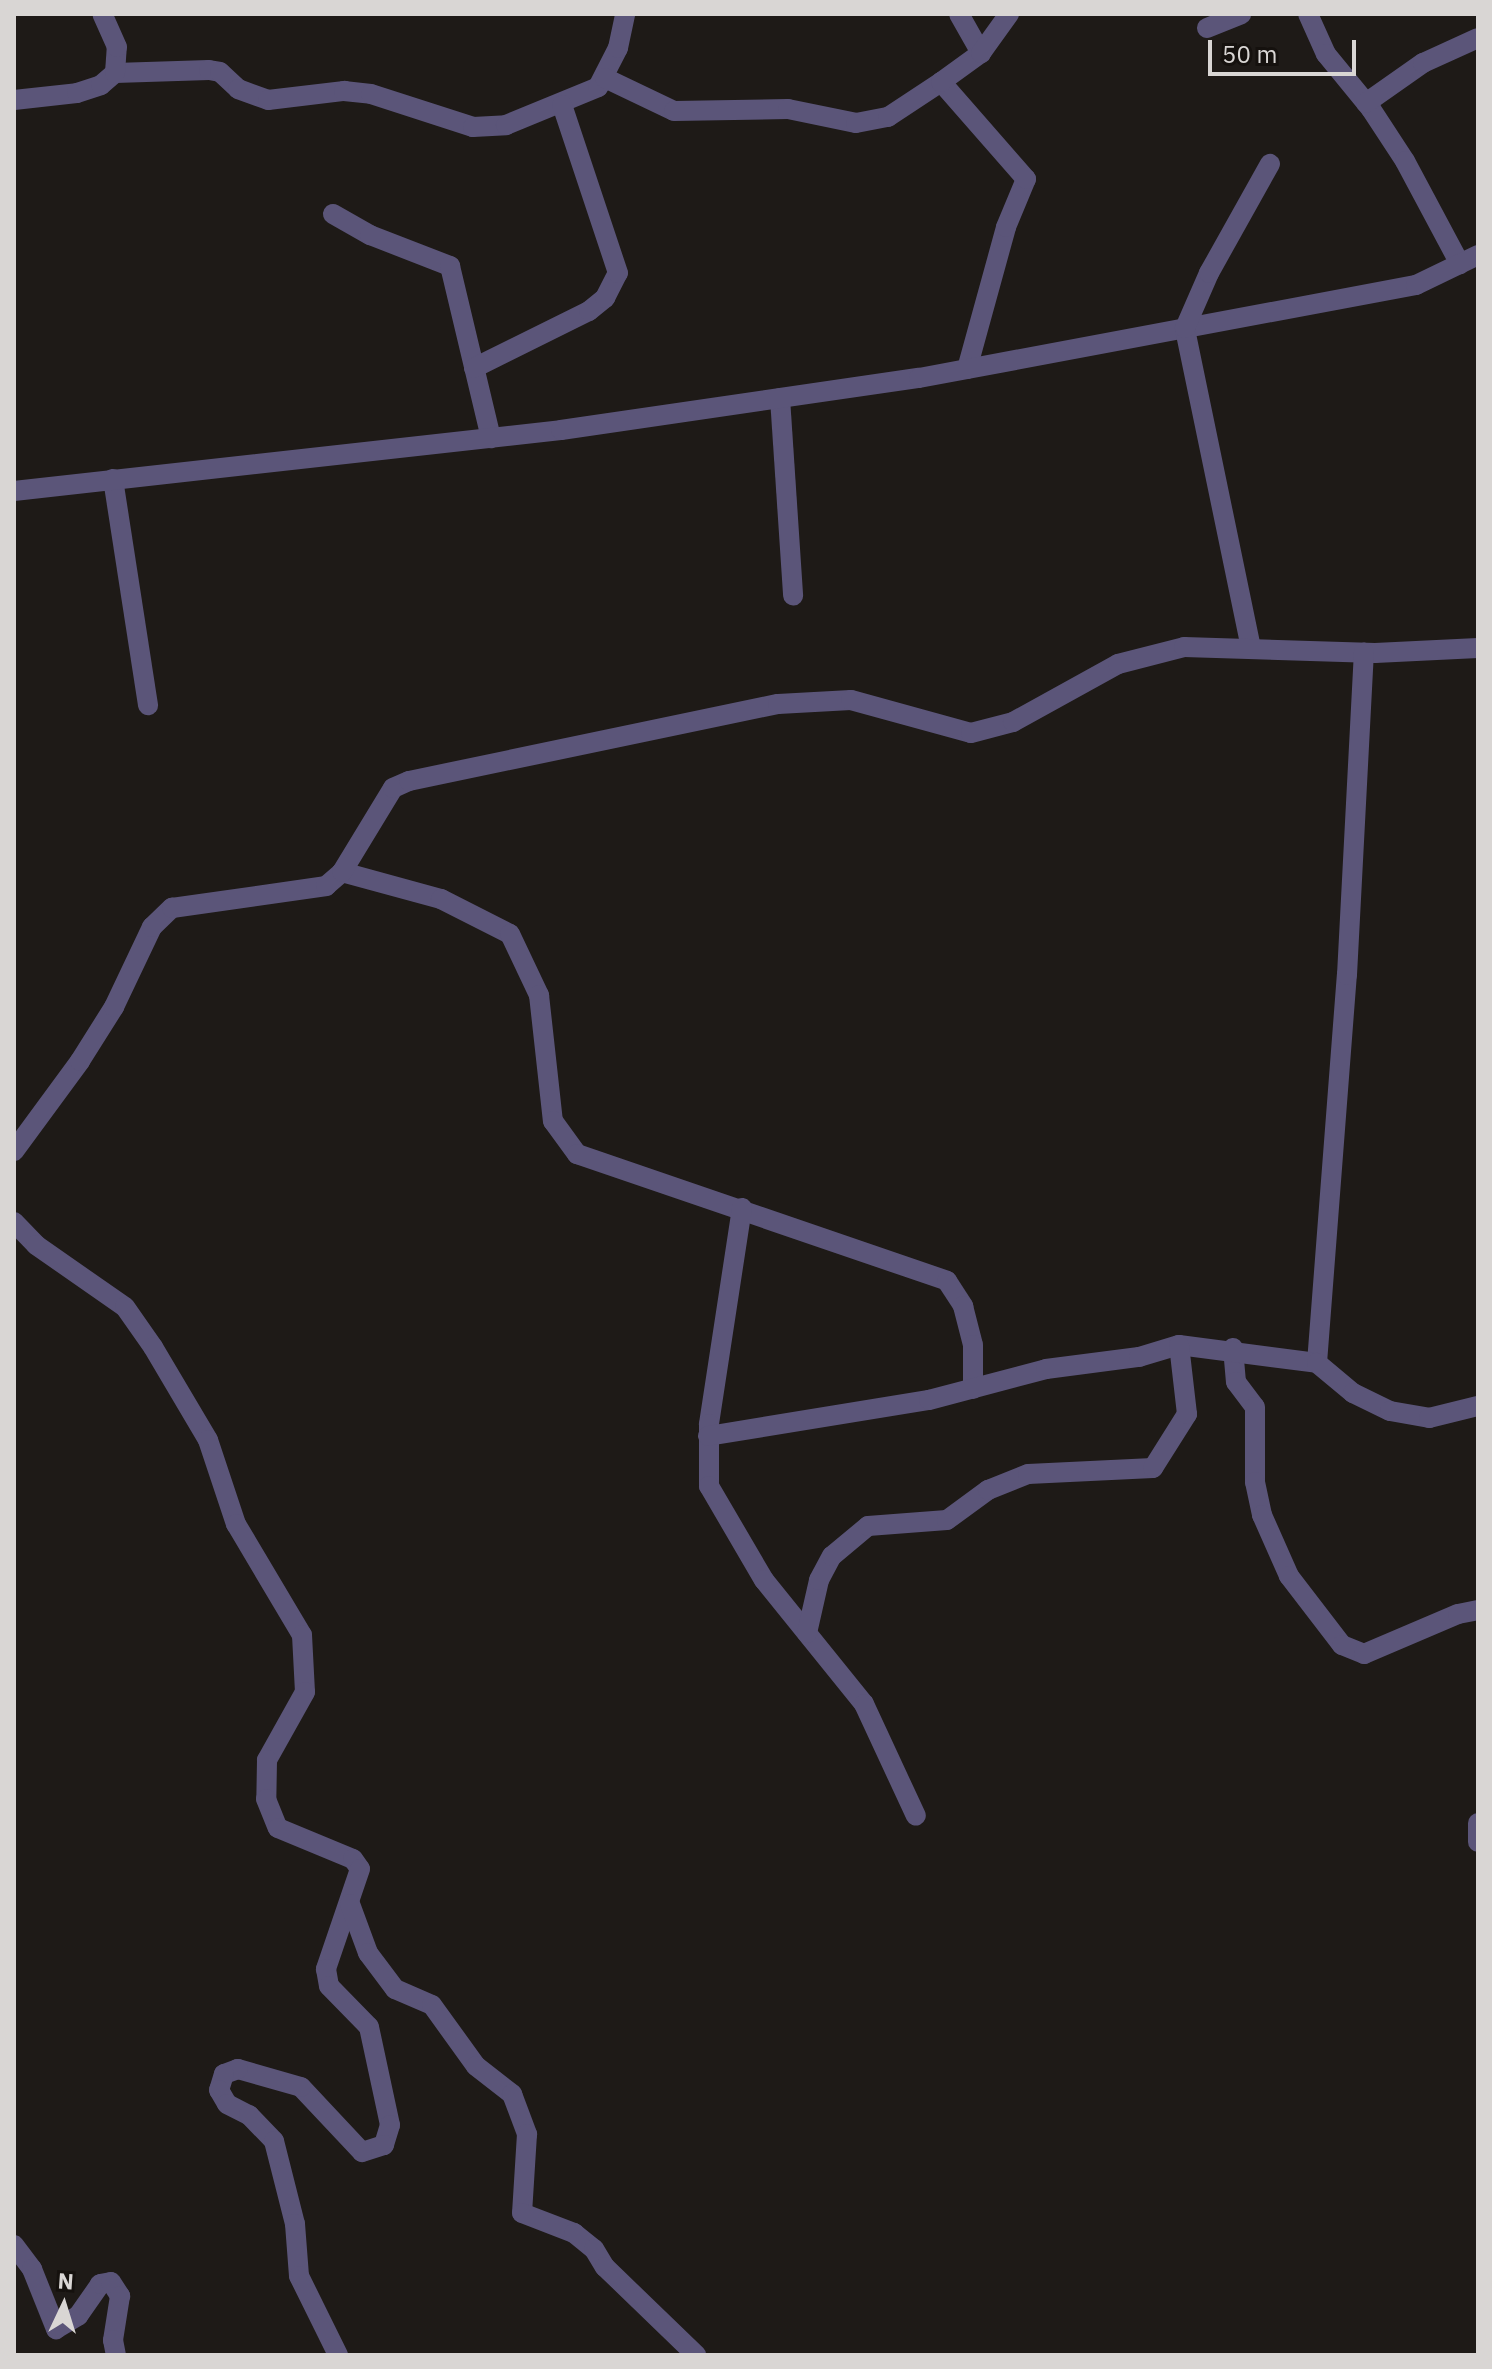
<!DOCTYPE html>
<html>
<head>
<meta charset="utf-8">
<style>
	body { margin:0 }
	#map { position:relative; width:1492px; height:2369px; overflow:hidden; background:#1e1a17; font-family:"IBM Plex Sans",sans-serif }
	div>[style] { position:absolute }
	.minor>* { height:20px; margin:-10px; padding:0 10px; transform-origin:10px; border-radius:10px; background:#5b5579 }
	span { translate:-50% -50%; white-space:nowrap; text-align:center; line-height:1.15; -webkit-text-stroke:6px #15110e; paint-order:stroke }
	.frame { position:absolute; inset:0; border:16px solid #d9d6d4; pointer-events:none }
	.north { position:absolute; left:24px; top:2265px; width:80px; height:80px; -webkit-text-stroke:6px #15110e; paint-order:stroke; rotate:4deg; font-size:22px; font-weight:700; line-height:32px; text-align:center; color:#d9d6d4 }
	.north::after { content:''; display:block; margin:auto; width:28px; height:36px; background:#d9d6d4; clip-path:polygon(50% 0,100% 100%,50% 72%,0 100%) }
	.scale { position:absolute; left:1208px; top:40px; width:148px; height:36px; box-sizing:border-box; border:4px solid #d9d6d4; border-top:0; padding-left:10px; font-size:24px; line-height:28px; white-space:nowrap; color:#d9d6d4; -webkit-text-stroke:6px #15110e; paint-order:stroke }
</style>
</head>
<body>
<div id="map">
	<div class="minor">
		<div style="left:959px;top:14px;width:45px;rotate:60.6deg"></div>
		<div style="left:1308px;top:14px;width:44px;rotate:65.8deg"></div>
		<div style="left:1326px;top:54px;width:71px;rotate:50.7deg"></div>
		<div style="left:1371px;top:109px;width:62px;rotate:56.8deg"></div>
		<div style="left:1405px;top:161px;width:117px;rotate:61.9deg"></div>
		<div style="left:1207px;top:28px;width:37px;rotate:-22deg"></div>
		<div style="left:115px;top:73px;width:94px;rotate:-1.8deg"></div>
		<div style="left:209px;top:70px;width:11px;rotate:10deg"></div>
		<div style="left:220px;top:72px;width:25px;rotate:43deg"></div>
		<div style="left:238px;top:89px;width:32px;rotate:20deg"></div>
		<div style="left:268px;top:100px;width:77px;rotate:-6.8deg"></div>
		<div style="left:344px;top:91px;width:27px;rotate:6deg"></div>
		<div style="left:371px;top:94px;width:107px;rotate:17.9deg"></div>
		<div style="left:473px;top:127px;width:33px;rotate:-3deg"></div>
		<div style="left:506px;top:125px;width:100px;rotate:-22.4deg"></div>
		<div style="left:598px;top:87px;width:44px;rotate:-62.9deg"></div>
		<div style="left:618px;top:48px;width:35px;rotate:-78deg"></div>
		<div style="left:605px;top:78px;width:76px;rotate:25.6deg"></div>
		<div style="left:674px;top:111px;width:114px;rotate:-1deg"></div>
		<div style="left:788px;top:109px;width:69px;rotate:11.6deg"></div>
		<div style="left:856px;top:123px;width:33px;rotate:-11deg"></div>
		<div style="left:888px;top:117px;width:64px;rotate:-33.4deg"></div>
		<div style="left:14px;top:100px;width:63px;rotate:-6.3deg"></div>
		<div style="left:77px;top:93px;width:25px;rotate:-18deg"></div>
		<div style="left:101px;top:85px;width:18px;rotate:-41deg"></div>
		<div style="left:115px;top:73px;width:26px;rotate:-86deg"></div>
		<div style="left:117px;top:47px;width:36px;rotate:-114deg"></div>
		<div style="left:1366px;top:103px;width:70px;rotate:-35.1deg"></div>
		<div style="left:1423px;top:63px;width:60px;rotate:-24.4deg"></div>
		<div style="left:333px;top:214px;width:43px;rotate:29.6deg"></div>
		<div style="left:370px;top:235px;width:86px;rotate:21.2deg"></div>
		<div style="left:450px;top:266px;width:177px;rotate:76.6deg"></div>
		<div style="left:474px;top:368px;width:128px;rotate:-26.4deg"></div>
		<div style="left:589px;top:311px;width:21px;rotate:-39deg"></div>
		<div style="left:605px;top:298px;width:28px;rotate:-63deg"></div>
		<div style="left:618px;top:273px;width:177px;rotate:-108.4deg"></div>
		<div style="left:967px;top:369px;width:147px;rotate:-74.6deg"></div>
		<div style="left:1006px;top:227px;width:52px;rotate:-67.4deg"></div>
		<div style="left:1026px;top:179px;width:129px;rotate:-131.2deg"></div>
		<div style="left:941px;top:82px;width:49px;rotate:-35.9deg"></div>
		<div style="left:981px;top:53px;width:48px;rotate:-54.3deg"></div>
		<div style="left:780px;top:398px;width:198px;rotate:86.2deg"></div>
		<div style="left:113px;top:479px;width:229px;rotate:81.2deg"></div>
		<div style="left:14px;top:491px;width:550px;rotate:-6.36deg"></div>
		<div style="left:561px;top:430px;width:362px;rotate:-8.3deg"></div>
		<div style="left:919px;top:378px;width:506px;rotate:-10.6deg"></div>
		<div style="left:1416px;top:285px;width:69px;rotate:-25.8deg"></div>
		<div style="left:1251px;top:648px;width:327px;rotate:-101.7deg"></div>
		<div style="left:1185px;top:328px;width:60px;rotate:-66.4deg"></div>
		<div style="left:1209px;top:273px;width:125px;rotate:-60.8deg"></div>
		<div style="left:342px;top:872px;width:103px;rotate:15.3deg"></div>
		<div style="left:441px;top:899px;width:77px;rotate:26.9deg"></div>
		<div style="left:510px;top:934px;width:68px;rotate:64.6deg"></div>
		<div style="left:539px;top:995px;width:127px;rotate:83.7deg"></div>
		<div style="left:553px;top:1121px;width:41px;rotate:54deg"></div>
		<div style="left:577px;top:1154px;width:391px;rotate:18.9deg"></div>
		<div style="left:947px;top:1281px;width:30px;rotate:57deg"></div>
		<div style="left:963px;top:1306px;width:40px;rotate:75.6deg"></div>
		<div style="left:973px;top:1345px;width:44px;rotate:90deg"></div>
		<div style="left:14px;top:1151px;width:112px;rotate:-53.7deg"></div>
		<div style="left:80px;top:1061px;width:64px;rotate:-57.8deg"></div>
		<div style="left:114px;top:1007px;width:89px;rotate:-64.6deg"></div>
		<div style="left:152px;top:927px;width:28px;rotate:-44deg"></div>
		<div style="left:172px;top:908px;width:156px;rotate:-8.1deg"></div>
		<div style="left:326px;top:886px;width:21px;rotate:-41deg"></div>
		<div style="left:342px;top:872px;width:98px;rotate:-58.7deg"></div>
		<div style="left:393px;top:788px;width:17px;rotate:-24deg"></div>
		<div style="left:409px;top:781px;width:377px;rotate:-11.8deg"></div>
		<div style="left:778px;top:704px;width:73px;rotate:-3.1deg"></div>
		<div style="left:851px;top:700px;width:124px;rotate:15.4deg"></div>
		<div style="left:971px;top:733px;width:43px;rotate:-14.7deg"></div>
		<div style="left:1013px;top:722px;width:120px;rotate:-28.9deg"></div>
		<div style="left:1118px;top:664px;width:68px;rotate:-14.4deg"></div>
		<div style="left:1184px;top:647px;width:191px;rotate:1.8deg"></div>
		<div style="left:1375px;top:653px;width:103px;rotate:-2.8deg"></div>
		<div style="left:742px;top:1208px;width:219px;rotate:98.7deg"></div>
		<div style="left:709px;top:1424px;width:62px;rotate:90deg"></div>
		<div style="left:709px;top:1486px;width:109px;rotate:59.7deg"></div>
		<div style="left:764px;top:1580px;width:159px;rotate:51.1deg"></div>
		<div style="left:864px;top:1704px;width:123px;rotate:65.1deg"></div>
		<div style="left:14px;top:1222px;width:32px;rotate:46deg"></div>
		<div style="left:36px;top:1245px;width:108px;rotate:34.9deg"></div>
		<div style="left:125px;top:1307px;width:49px;rotate:55deg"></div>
		<div style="left:153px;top:1347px;width:108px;rotate:59.4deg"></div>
		<div style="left:208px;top:1440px;width:89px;rotate:71.6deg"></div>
		<div style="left:236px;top:1524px;width:129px;rotate:59.3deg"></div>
		<div style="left:302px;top:1635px;width:57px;rotate:87deg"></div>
		<div style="left:305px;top:1692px;width:78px;rotate:119.2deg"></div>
		<div style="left:267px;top:1760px;width:39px;rotate:91deg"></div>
		<div style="left:266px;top:1799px;width:31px;rotate:68deg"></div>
		<div style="left:278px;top:1828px;width:81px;rotate:22.5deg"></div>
		<div style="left:353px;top:1859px;width:12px;rotate:55deg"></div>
		<div style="left:360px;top:1869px;width:106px;rotate:108.8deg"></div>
		<div style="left:326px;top:1969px;width:17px;rotate:80deg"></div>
		<div style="left:329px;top:1986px;width:57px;rotate:45.7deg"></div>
		<div style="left:369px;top:2027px;width:100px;rotate:77.9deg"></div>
		<div style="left:390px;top:2125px;width:21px;rotate:107deg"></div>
		<div style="left:384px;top:2145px;width:23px;rotate:162deg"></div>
		<div style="left:362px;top:2152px;width:89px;rotate:-133.2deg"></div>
		<div style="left:301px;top:2087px;width:66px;rotate:-164.1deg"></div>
		<div style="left:238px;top:2069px;width:15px;rotate:160deg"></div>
		<div style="left:224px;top:2074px;width:17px;rotate:107deg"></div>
		<div style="left:219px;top:2090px;width:16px;rotate:60deg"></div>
		<div style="left:227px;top:2104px;width:25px;rotate:27deg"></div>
		<div style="left:249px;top:2115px;width:36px;rotate:46deg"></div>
		<div style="left:274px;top:2141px;width:86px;rotate:75.8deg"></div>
		<div style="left:295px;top:2224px;width:52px;rotate:85.6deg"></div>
		<div style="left:299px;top:2276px;width:88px;rotate:63.7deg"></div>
		<div style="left:1233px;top:1348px;width:34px;rotate:85deg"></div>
		<div style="left:1236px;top:1382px;width:31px;rotate:53deg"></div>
		<div style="left:1255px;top:1407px;width:75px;rotate:90deg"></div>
		<div style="left:1255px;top:1482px;width:34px;rotate:78deg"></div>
		<div style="left:1262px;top:1515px;width:67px;rotate:66.1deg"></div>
		<div style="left:1289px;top:1576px;width:87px;rotate:52.5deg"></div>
		<div style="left:1342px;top:1645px;width:24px;rotate:22deg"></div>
		<div style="left:1364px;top:1654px;width:102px;rotate:-23.1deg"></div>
		<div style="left:1458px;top:1614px;width:20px;rotate:-11deg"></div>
		<div style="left:1317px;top:1363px;width:389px;rotate:-85.6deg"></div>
		<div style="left:1347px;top:975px;width:323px;rotate:-87deg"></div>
		<div style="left:708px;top:1436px;width:224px;rotate:-9.3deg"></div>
		<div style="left:929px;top:1400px;width:121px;rotate:-14.8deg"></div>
		<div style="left:1046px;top:1369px;width:94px;rotate:-7.4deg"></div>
		<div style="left:1139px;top:1357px;width:42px;rotate:-16.7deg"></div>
		<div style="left:1179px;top:1345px;width:139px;rotate:7.4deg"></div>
		<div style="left:1317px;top:1363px;width:47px;rotate:39.8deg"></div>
		<div style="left:1353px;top:1393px;width:41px;rotate:25.9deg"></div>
		<div style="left:1390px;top:1411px;width:40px;rotate:10deg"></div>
		<div style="left:1429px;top:1418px;width:50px;rotate:-13.8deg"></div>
		<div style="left:807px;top:1633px;width:54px;rotate:-77.2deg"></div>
		<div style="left:819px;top:1580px;width:27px;rotate:-62deg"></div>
		<div style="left:832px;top:1556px;width:47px;rotate:-39.8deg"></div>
		<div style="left:868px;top:1526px;width:79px;rotate:-4.3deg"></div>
		<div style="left:947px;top:1520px;width:51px;rotate:-36.2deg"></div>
		<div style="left:988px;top:1490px;width:43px;rotate:-21.8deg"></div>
		<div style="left:1028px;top:1474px;width:125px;rotate:-2.7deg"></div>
		<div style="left:1153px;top:1468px;width:64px;rotate:-57.8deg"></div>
		<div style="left:1187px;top:1414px;width:69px;rotate:-96.6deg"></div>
		<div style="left:1478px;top:1823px;width:19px;rotate:90deg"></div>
		<div style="left:350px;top:1904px;width:52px;rotate:69.8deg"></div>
		<div style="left:368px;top:1953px;width:45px;rotate:53.1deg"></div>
		<div style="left:395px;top:1989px;width:40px;rotate:23.4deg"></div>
		<div style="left:432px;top:2005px;width:75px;rotate:54.2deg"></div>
		<div style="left:476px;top:2066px;width:46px;rotate:37.9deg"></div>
		<div style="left:512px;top:2094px;width:43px;rotate:69.4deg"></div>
		<div style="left:527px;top:2134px;width:79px;rotate:93.6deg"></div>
		<div style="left:522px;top:2213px;width:56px;rotate:21deg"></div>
		<div style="left:574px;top:2233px;width:26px;rotate:39deg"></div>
		<div style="left:594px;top:2249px;width:21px;rotate:59deg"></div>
		<div style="left:605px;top:2267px;width:127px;rotate:44deg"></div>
		<div style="left:14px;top:2245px;width:30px;rotate:53deg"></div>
		<div style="left:32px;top:2269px;width:65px;rotate:68.2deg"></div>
		<div style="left:56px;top:2329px;width:26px;rotate:-31deg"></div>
		<div style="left:78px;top:2316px;width:39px;rotate:-55deg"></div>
		<div style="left:100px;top:2284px;width:11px;rotate:-10deg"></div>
		<div style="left:111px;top:2282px;width:17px;rotate:57deg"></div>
		<div style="left:120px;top:2296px;width:45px;rotate:99deg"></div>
		<div style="left:113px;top:2340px;width:15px;rotate:79deg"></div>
	</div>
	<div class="frame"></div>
	<div class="north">N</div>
	<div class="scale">50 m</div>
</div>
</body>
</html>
